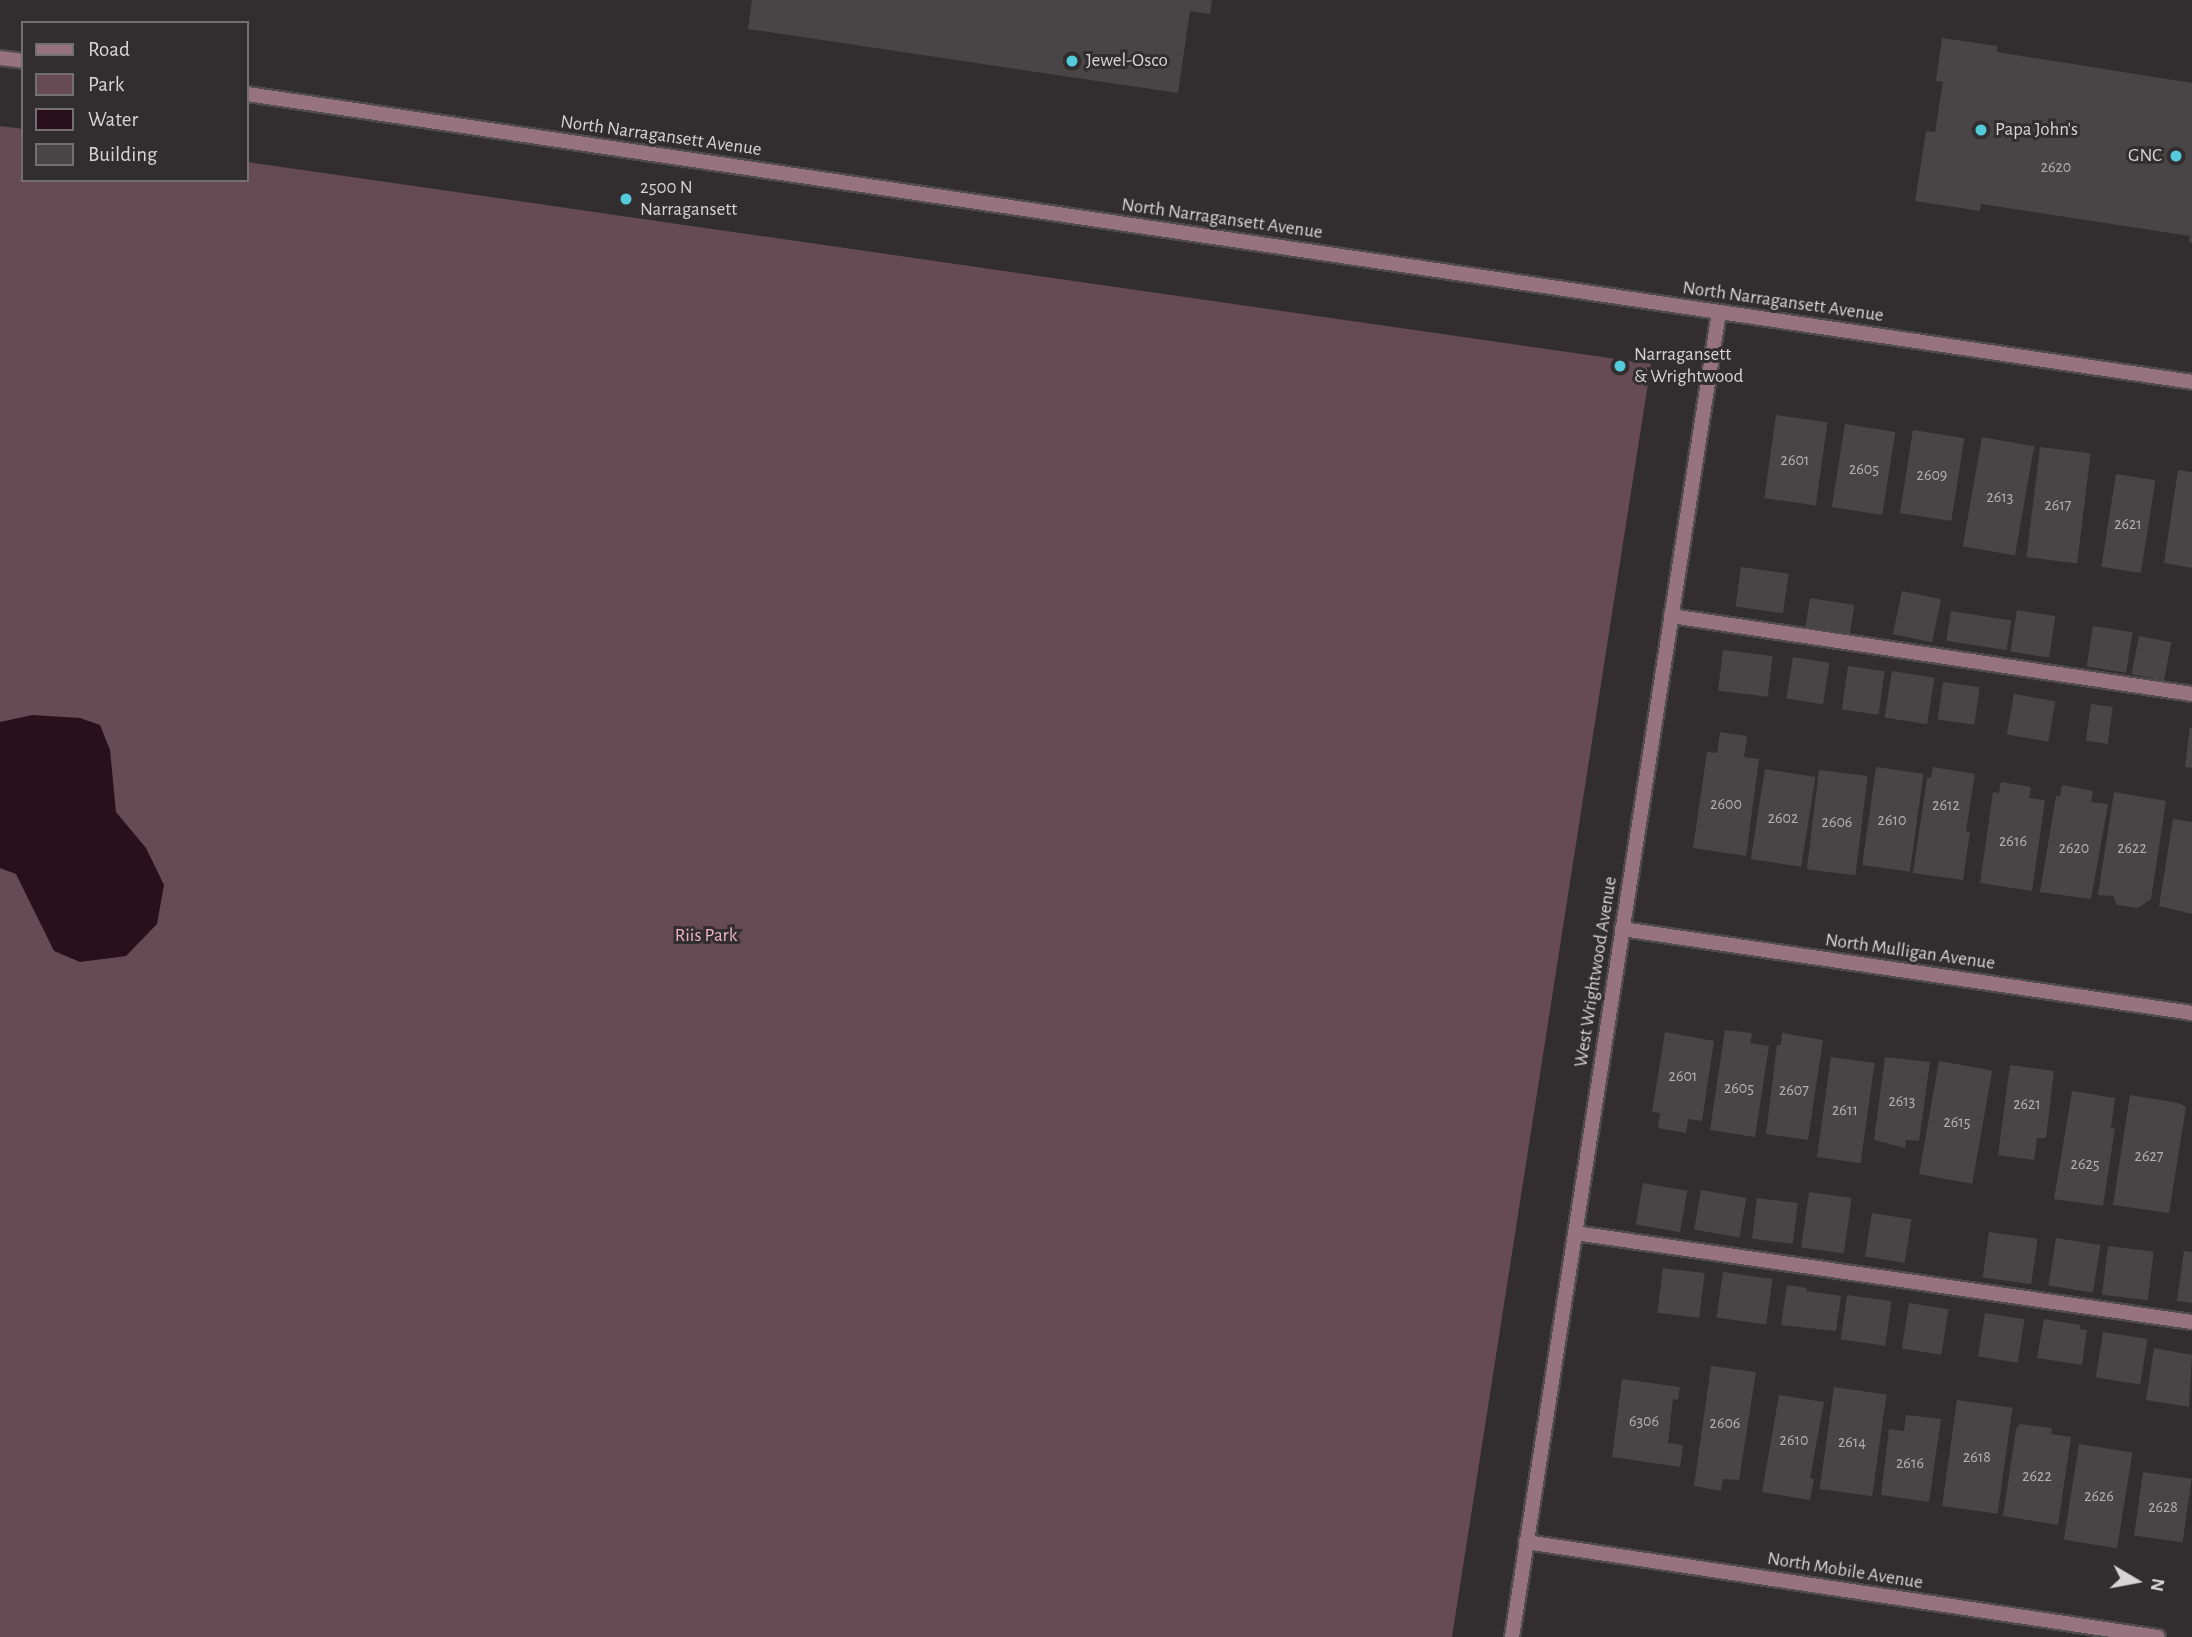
<!DOCTYPE html>
<html>
<head>
<meta charset="utf-8">
<style>
	body { margin:0 }
	#map { position:relative; width:2192px; height:1637px; overflow:hidden; background:#322e2f; font-family:"Alegreya Sans",sans-serif }
	div>[style] { position:absolute }
	.green>* { inset:0; background:#664b54 }
	.water>* { inset:0; background:#29101a }
	.building>* { inset:0; background:#494546; transform-origin:0 0 }
	.roads { filter:drop-shadow(2px 0 #504c4d) drop-shadow(-2px 0 #504c4d) drop-shadow(0 2px #504c4d) drop-shadow(0 -2px #504c4d) }
	.service>* { height:14px; margin:-7px; padding:0 7px; transform-origin:7px; border-radius:7px; background:#96737f }
	.minor>* { height:14px; margin:-7px; padding:0 7px; transform-origin:7px; border-radius:7px; background:#96737f }
	.tertiary>* { height:14px; margin:-7px; padding:0 7px; transform-origin:7px; border-radius:7px; background:#96737f }
	.dots>* { width:19px; height:19px; translate:-50% -50%; box-sizing:border-box; border:4px solid #322e2f; border-radius:50% }
	span { translate:-50% -50%; white-space:nowrap; text-align:center; line-height:1.15; -webkit-text-stroke:6px #322e2f; paint-order:stroke }
	.number-label { font-size:16px; color:#b4b0b1 }
	.number-label span { -webkit-text-stroke-width:0 }
	.poi-label { font-size:19px; color:#d7d4d5 }
	.left { translate:0 -50%; text-align:left }
	.right { translate:-100% -50%; text-align:right }
	.street-label { font-size:19px; color:#d7d4d5 }
	.park-label { font-size:19px; color:#ecb1c5 }
	.legend { position:absolute; left:21px; top:21px; width:228px; height:161px; box-sizing:border-box; background:#322e2f; border:2px solid #747071; margin:0; padding:9px 12px; list-style:none; font-size:21px; color:#d7d4d5 }
	.legend li { display:flex; align-items:center; gap:14px; height:35px }
	.legend b { width:35px; border:2px solid #747071 }
	.north { position:absolute; left:2101px; top:1546px; width:70px; height:70px; -webkit-text-stroke:5px #322e2f; paint-order:stroke; rotate:100deg; font-size:19px; font-weight:700; line-height:28px; text-align:center; color:#d7d4d5 }
	.north::after { content:''; display:block; margin:auto; width:24px; height:32px; background:#d7d4d5; clip-path:polygon(50% 0,100% 100%,50% 72%,0 100%) }
</style>
</head>
<body>
<div id="map">
	<div class="green">
		<div style="clip-path:polygon(0 126px,23px 129px,23px 180px,247px 180px,247px 162px,1651px 364px,1452px 1637px,0 1637px)"></div>
	</div>
	<div class="water">
		<div style="clip-path:polygon(32px 715px,80px 718px,100px 725px,110px 750px,116px 812px,146px 848px,164px 885px,157px 924px,126px 956px,80px 962px,54px 951px,16px 874px,0 868px,0 722px)"></div>
	</div>
	<div class="building">
		<div style="clip-path:polygon(752px 0,1212px 0,1210px 14px,1190px 11px,1178px 93px,748px 29px)"></div>
		<div style="clip-path:polygon(1942px 38px,1997px 46px,1997px 52px,2192px 83px,2192px 243px,2189px 242px,2190px 236px,1981px 204px,1980px 211px,1915px 201px,1926px 131px,1935px 132px,1943px 82px,1936px 81px)"></div>
		<div style="left:1776px;top:415px;width:52px;height:84px;rotate:8deg"></div>
		<div style="left:1845px;top:424px;width:51px;height:84px;rotate:9deg"></div>
		<div style="left:1913px;top:430px;width:52px;height:84px;rotate:9deg"></div>
		<div style="left:1982px;top:437px;width:53px;height:111px;rotate:10deg"></div>
		<div style="left:2040px;top:447px;width:51px;height:111px;rotate:7deg"></div>
		<div style="clip-path:polygon(2178px 470px,2192px 472px,2192px 568px,2164px 563px)"></div>
		<div style="left:2116px;top:474px;width:40px;height:94px;rotate:9deg"></div>
		<div style="left:1741px;top:567px;width:48px;height:40px;rotate:8deg"></div>
		<div style="left:1902px;top:591px;width:40px;height:44px;rotate:12deg"></div>
		<div style="left:1810px;top:598px;width:45px;height:29px;rotate:9deg"></div>
		<div style="left:2017px;top:610px;width:39px;height:42px;rotate:9deg"></div>
		<div style="left:1951px;top:611px;width:61px;height:30px;rotate:9deg"></div>
		<div style="left:2093px;top:626px;width:40px;height:41px;rotate:9deg"></div>
		<div style="left:2139px;top:636px;width:33px;height:39px;rotate:11deg"></div>
		<div style="left:1723px;top:650px;width:50px;height:41px;rotate:7deg"></div>
		<div style="left:1793px;top:657px;width:37px;height:42px;rotate:9deg"></div>
		<div style="left:1848px;top:666px;width:37px;height:44px;rotate:8deg"></div>
		<div style="left:1892px;top:671px;width:43px;height:47px;rotate:9deg"></div>
		<div style="left:1943px;top:682px;width:37px;height:38px;rotate:8deg"></div>
		<div style="left:2014px;top:694px;width:42px;height:41px;rotate:10deg"></div>
		<div style="left:2091px;top:704px;width:22px;height:37px;rotate:8deg"></div>
		<div style="clip-path:polygon(2190px 727px,2192px 728px,2192px 768px,2185px 767px)"></div>
		<div style="clip-path:polygon(1720px 732px,1747px 736px,1744px 757px,1759px 759px,1746px 856px,1693px 848px,1707px 752px,1717px 753px)"></div>
		<div style="left:1876px;top:767px;width:48px;height:99px;rotate:8deg"></div>
		<div style="clip-path:polygon(1933px 767px,1975px 774px,1966px 831px,1970px 832px,1963px 880px,1913px 873px,1927px 778px,1931px 778px)"></div>
		<div style="left:1765px;top:769px;width:51px;height:91px;rotate:9deg"></div>
		<div style="left:1819px;top:770px;width:49px;height:100px;rotate:7deg"></div>
		<div style="clip-path:polygon(2001px 782px,2031px 787px,2029px 798px,2045px 800px,2032px 891px,1980px 883px,1993px 792px,1999px 793px)"></div>
		<div style="clip-path:polygon(2062px 785px,2093px 791px,2091px 802px,2108px 804px,2091px 899px,2040px 892px,2056px 796px,2060px 797px)"></div>
		<div style="clip-path:polygon(2114px 792px,2166px 801px,2151px 899px,2138px 908px,2117px 905px,2113px 896px,2098px 895px)"></div>
		<div style="clip-path:polygon(2173px 819px,2192px 822px,2192px 914px,2159px 906px)"></div>
		<div style="clip-path:polygon(1725px 1030px,1752px 1033px,1750px 1043px,1769px 1046px,1755px 1137px,1710px 1130px)"></div>
		<div style="clip-path:polygon(1665px 1032px,1714px 1041px,1702px 1121px,1688px 1119px,1686px 1133px,1658px 1128px,1660px 1113px,1652px 1112px)"></div>
		<div style="clip-path:polygon(1782px 1033px,1823px 1040px,1808px 1140px,1766px 1134px,1777px 1045px,1781px 1045px)"></div>
		<div style="left:1831px;top:1057px;width:44px;height:101px;rotate:8deg"></div>
		<div style="clip-path:polygon(1885px 1057px,1930px 1062px,1919px 1141px,1906px 1140px,1905px 1148px,1874px 1140px)"></div>
		<div style="left:1939px;top:1061px;width:54px;height:115px;rotate:10deg"></div>
		<div style="clip-path:polygon(2010px 1065px,2054px 1071px,2046px 1138px,2037px 1138px,2034px 1160px,1998px 1155px)"></div>
		<div style="clip-path:polygon(2072px 1091px,2115px 1098px,2111px 1128px,2115px 1128px,2103px 1206px,2054px 1199px)"></div>
		<div style="clip-path:polygon(2130px 1095px,2179px 1103px,2186px 1107px,2169px 1213px,2113px 1205px)"></div>
		<div style="left:1643px;top:1183px;width:45px;height:42px;rotate:10deg"></div>
		<div style="left:1701px;top:1190px;width:46px;height:40px;rotate:10deg"></div>
		<div style="left:1809px;top:1192px;width:43px;height:56px;rotate:8deg"></div>
		<div style="left:1757px;top:1198px;width:41px;height:41px;rotate:7deg"></div>
		<div style="left:1872px;top:1213px;width:40px;height:44px;rotate:9deg"></div>
		<div style="left:1989px;top:1232px;width:49px;height:46px;rotate:8deg"></div>
		<div style="left:2056px;top:1238px;width:45px;height:48px;rotate:9deg"></div>
		<div style="left:2108px;top:1246px;width:46px;height:49px;rotate:7deg"></div>
		<div style="clip-path:polygon(2184px 1251px,2192px 1252px,2192px 1303px,2177px 1301px)"></div>
		<div style="left:1663px;top:1268px;width:42px;height:45px;rotate:7deg"></div>
		<div style="left:1723px;top:1272px;width:50px;height:46px;rotate:8deg"></div>
		<div style="clip-path:polygon(1787px 1285px,1807px 1288px,1806px 1291px,1841px 1296px,1836px 1331px,1781px 1325px)"></div>
		<div style="left:1847px;top:1295px;width:45px;height:45px;rotate:8deg"></div>
		<div style="left:1909px;top:1303px;width:40px;height:46px;rotate:9deg"></div>
		<div style="left:1985px;top:1313px;width:40px;height:44px;rotate:9deg"></div>
		<div style="clip-path:polygon(2044px 1319px,2080px 1325px,2080px 1329px,2087px 1330px,2082px 1365px,2037px 1358px)"></div>
		<div style="left:2103px;top:1332px;width:45px;height:46px;rotate:9deg"></div>
		<div style="clip-path:polygon(2154px 1348px,2192px 1355px,2189px 1407px,2146px 1400px)"></div>
		<div style="clip-path:polygon(1711px 1366px,1756px 1372px,1739px 1480px,1723px 1479px,1721px 1491px,1694px 1486px)"></div>
		<div style="clip-path:polygon(1622px 1379px,1680px 1387px,1678px 1400px,1673px 1399px,1668px 1443px,1683px 1445px,1680px 1467px,1612px 1457px)"></div>
		<div style="left:1834px;top:1387px;width:53px;height:103px;rotate:8deg"></div>
		<div style="clip-path:polygon(1779px 1395px,1824px 1402px,1810px 1478px,1814px 1479px,1810px 1500px,1762px 1492px)"></div>
		<div style="left:1957px;top:1400px;width:56px;height:107px;rotate:8deg"></div>
		<div style="clip-path:polygon(1906px 1415px,1941px 1419px,1929px 1502px,1881px 1495px,1889px 1429px,1904px 1431px)"></div>
		<div style="clip-path:polygon(2020px 1424px,2052px 1428px,2051px 1434px,2071px 1437px,2058px 1525px,2003px 1516px,2016px 1429px)"></div>
		<div style="left:2079px;top:1444px;width:54px;height:97px;rotate:9deg"></div>
		<div style="left:2143px;top:1472px;width:49px;height:64px;rotate:8deg"></div>
	</div>
	<div class="roads">
		<div class="service">
			<div style="left:1671px;top:616px;width:527px;rotate:8.51deg"></div>
			<div style="left:1575px;top:1233px;width:623px;rotate:8.21deg"></div>
		</div>
		<div class="minor">
			<div style="left:1622px;top:929px;width:576px;rotate:8.38deg"></div>
			<div style="left:1526px;top:1542px;width:639px;rotate:8.55deg"></div>
			<div style="left:1512px;top:1637px;width:1341px;rotate:-81.12deg"></div>
		</div>
		<div class="tertiary">
			<div style="left:0;top:58px;width:23px;rotate:7deg"></div>
			<div style="left:247px;top:94px;width:1966px;rotate:8.42deg"></div>
		</div>
	</div>
	<div class="dots">
		<div style="left:1072px;top:61px;background:#53cbda"></div>
		<div style="left:1981px;top:130px;background:#53cbda"></div>
		<div style="left:2176px;top:156px;background:#53cbda"></div>
		<div style="left:626px;top:199px;background:#53cbda"></div>
		<div style="left:1620px;top:366px;background:#53cbda"></div>
	</div>
	<div class="number-label">
		<span style="left:2056px;top:167px">2620</span>
		<span style="left:1795px;top:460px">2601</span>
		<span style="left:1864px;top:469px">2605</span>
		<span style="left:1932px;top:475px">2609</span>
		<span style="left:2000px;top:497px">2613</span>
		<span style="left:2058px;top:505px">2617</span>
		<span style="left:2128px;top:524px">2621</span>
		<span style="left:1726px;top:804px">2600</span>
		<span style="left:1946px;top:805px">2612</span>
		<span style="left:1783px;top:818px">2602</span>
		<span style="left:1892px;top:820px">2610</span>
		<span style="left:1837px;top:822px">2606</span>
		<span style="left:2013px;top:841px">2616</span>
		<span style="left:2074px;top:848px">2620</span>
		<span style="left:2132px;top:848px">2622</span>
		<span style="left:1683px;top:1076px">2601</span>
		<span style="left:1739px;top:1088px">2605</span>
		<span style="left:1794px;top:1090px">2607</span>
		<span style="left:1902px;top:1101px">2613</span>
		<span style="left:2027px;top:1104px">2621</span>
		<span style="left:1845px;top:1110px">2611</span>
		<span style="left:1957px;top:1122px">2615</span>
		<span style="left:2149px;top:1156px">2627</span>
		<span style="left:2085px;top:1164px">2625</span>
		<span style="left:1644px;top:1421px">6306</span>
		<span style="left:1725px;top:1423px">2606</span>
		<span style="left:1794px;top:1440px">2610</span>
		<span style="left:1852px;top:1442px">2614</span>
		<span style="left:1977px;top:1457px">2618</span>
		<span style="left:1910px;top:1463px">2616</span>
		<span style="left:2037px;top:1476px">2622</span>
		<span style="left:2099px;top:1496px">2626</span>
		<span style="left:2163px;top:1507px">2628</span>
	</div>
	<div class="poi-label">
		<span class="left" style="left:1086px;top:61px">Jewel-Osco</span>
		<span class="left" style="left:1995px;top:130px">Papa John's</span>
		<span class="right" style="left:2162px;top:156px">GNC</span>
		<span class="left" style="left:640px;top:199px">2500 N<br>Narragansett</span>
		<span class="left" style="left:1634px;top:366px">Narragansett<br>&amp; Wrightwood</span>
	</div>
	<div class="street-label">
		<span style="left:661px;top:136px;rotate:8deg">North Narragansett Avenue</span>
		<span style="left:1222px;top:219px;rotate:8deg">North Narragansett Avenue</span>
		<span style="left:1783px;top:302px;rotate:8deg">North Narragansett Avenue</span>
		<span style="left:1910px;top:952px;rotate:8deg">North Mulligan Avenue</span>
		<span style="left:1596px;top:972px;rotate:-81deg">West Wrightwood Avenue</span>
		<span style="left:1845px;top:1571px;rotate:9deg">North Mobile Avenue</span>
	</div>
	<div class="park-label">
		<span style="left:706px;top:936px">Riis Park</span>
	</div>
	<ul class="legend">
	<li><b style="height:9px;background:#96737f"></b>Road</li>
	<li><b style="height:19px;background:#664b54"></b>Park</li>
	<li><b style="height:19px;background:#29101a"></b>Water</li>
	<li><b style="height:19px;background:#494546"></b>Building</li>
	</ul>
	<div class="north">N</div>
</div>
</body>
</html>
